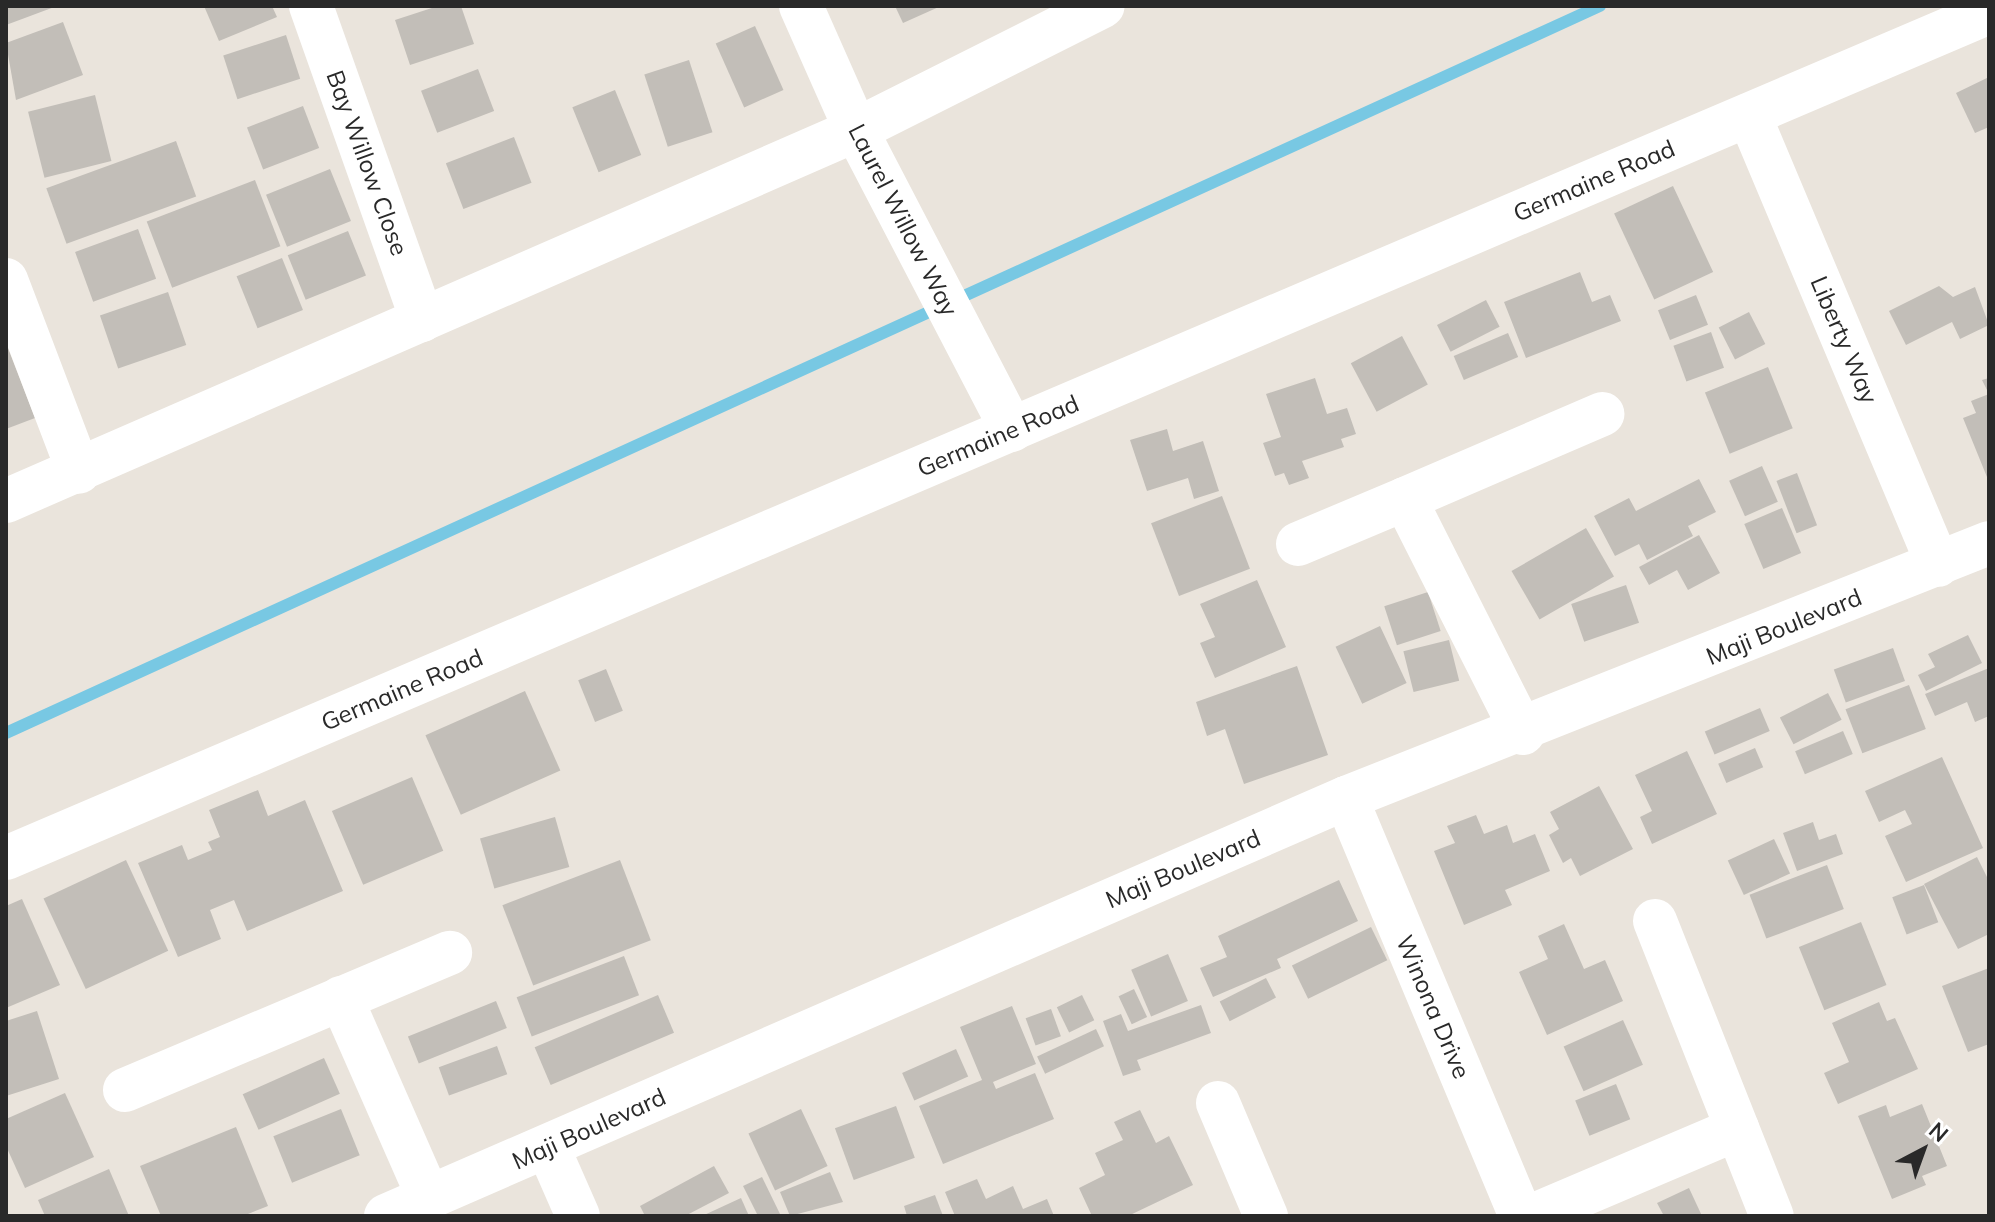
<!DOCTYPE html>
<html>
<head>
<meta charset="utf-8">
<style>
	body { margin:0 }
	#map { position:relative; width:1995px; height:1222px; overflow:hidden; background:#eae4dc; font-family:Mulish,sans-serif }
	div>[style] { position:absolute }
	.stream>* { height:12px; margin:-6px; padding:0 6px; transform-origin:6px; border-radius:6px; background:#78c8e3 }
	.building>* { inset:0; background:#c2beb8; transform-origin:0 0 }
	.minor>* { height:44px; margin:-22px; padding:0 22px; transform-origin:22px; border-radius:22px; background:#fff }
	span { translate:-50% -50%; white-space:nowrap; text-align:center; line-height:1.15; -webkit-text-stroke:6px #fff; paint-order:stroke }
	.street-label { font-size:24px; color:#292929 }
	.frame { position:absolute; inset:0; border:8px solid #292929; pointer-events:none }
	.north { position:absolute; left:1883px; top:1110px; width:80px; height:80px; -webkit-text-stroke:6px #fff; paint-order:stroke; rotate:41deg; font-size:22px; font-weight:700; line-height:32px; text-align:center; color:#292929 }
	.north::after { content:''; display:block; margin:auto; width:28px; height:36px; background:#292929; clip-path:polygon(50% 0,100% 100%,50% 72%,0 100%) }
</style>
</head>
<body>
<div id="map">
	<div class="stream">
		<div style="left:6px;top:733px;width:1752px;rotate:-24.52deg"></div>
	</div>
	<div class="building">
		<div style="clip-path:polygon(6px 6px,57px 6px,6px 25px)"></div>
		<div style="clip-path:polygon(204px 6px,272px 6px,277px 17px,219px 41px)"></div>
		<div style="clip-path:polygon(438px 6px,461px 6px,474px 44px,410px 65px,395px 20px)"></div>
		<div style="clip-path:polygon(895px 6px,941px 6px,903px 23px)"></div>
		<div style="clip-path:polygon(63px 22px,83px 75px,16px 100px,6px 43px)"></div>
		<div style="left:755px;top:26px;width:70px;height:43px;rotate:66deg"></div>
		<div style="left:286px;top:35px;width:46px;height:66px;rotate:72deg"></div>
		<div style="left:689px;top:60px;width:76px;height:47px;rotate:72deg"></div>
		<div style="left:478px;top:69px;width:45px;height:61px;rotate:69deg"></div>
		<div style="clip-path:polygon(1989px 77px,1989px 127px,1975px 133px,1956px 93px)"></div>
		<div style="left:615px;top:90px;width:70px;height:46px;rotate:68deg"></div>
		<div style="left:95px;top:95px;width:68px;height:69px;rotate:76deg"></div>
		<div style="left:303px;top:106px;width:45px;height:60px;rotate:69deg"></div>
		<div style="left:514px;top:137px;width:49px;height:73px;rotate:69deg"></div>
		<div style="left:176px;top:141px;width:59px;height:138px;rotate:70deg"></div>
		<div style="left:330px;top:169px;width:56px;height:69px;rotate:68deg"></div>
		<div style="left:255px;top:180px;width:71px;height:116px;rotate:69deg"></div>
		<div style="left:1673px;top:186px;width:95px;height:65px;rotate:65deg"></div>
		<div style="left:138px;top:229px;width:53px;height:67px;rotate:70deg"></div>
		<div style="left:348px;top:231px;width:48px;height:65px;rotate:68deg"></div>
		<div style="left:282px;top:258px;width:56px;height:49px;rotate:68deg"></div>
		<div style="clip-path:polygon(1580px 272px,1592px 302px,1610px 295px,1621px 321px,1526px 358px,1504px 302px)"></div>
		<div style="clip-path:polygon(1939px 286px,1953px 297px,1975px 287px,1989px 325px,1960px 339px,1952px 322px,1906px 345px,1889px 311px)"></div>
		<div style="left:168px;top:292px;width:56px;height:72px;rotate:71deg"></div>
		<div style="left:1696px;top:295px;width:32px;height:41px;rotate:68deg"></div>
		<div style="left:1486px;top:300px;width:30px;height:55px;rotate:63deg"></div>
		<div style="left:1749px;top:312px;width:36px;height:34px;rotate:63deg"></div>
		<div style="left:1711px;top:332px;width:38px;height:40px;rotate:70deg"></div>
		<div style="left:1508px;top:333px;width:26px;height:59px;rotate:67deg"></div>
		<div style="left:1402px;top:336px;width:55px;height:58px;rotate:62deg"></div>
		<div style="clip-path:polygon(6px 343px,35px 418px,6px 429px)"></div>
		<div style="left:1768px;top:367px;width:66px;height:68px;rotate:68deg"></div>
		<div style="clip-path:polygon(1315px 378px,1327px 414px,1347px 408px,1356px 434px,1341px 439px,1344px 447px,1302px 461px,1309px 478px,1289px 485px,1284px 473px,1275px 476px,1263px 443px,1281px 437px,1266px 394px)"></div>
		<div style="clip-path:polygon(1989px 378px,1989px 482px,1963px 418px,1976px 413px,1971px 401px,1989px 394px,1982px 380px)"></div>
		<div style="clip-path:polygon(1167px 429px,1173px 451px,1203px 441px,1219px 491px,1194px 499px,1188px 478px,1147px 491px,1130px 440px)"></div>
		<div style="left:1762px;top:466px;width:39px;height:36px;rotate:66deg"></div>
		<div style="left:1797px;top:473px;width:56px;height:22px;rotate:69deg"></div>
		<div style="clip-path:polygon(1699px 479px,1716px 512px,1688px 526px,1693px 536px,1647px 560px,1639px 544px,1615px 556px,1594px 516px,1629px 498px,1636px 511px)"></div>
		<div style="left:1222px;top:496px;width:78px;height:76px;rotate:69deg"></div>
		<div style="left:1782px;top:508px;width:49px;height:41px;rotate:67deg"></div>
		<div style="left:1586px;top:528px;width:56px;height:86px;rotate:60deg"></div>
		<div style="clip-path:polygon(1699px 535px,1720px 573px,1688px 590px,1677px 570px,1649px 585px,1639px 567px)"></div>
		<div style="clip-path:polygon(1257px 580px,1286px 647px,1215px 678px,1200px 643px,1215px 637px,1200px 604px)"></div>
		<div style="left:1626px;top:585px;width:40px;height:58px;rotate:71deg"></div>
		<div style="left:1428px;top:592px;width:41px;height:46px;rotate:72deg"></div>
		<div style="left:1380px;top:626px;width:63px;height:49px;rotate:65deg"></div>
		<div style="clip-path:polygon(1968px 635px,1982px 663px,1926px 691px,1918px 675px,1935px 667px,1928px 654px)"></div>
		<div style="left:1449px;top:640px;width:42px;height:47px;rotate:76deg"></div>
		<div style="left:1893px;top:648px;width:35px;height:63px;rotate:70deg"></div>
		<div style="clip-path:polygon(1297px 666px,1328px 755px,1244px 784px,1225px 729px,1207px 736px,1196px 702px)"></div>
		<div style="clip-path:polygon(1989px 668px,1989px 716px,1975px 722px,1967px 702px,1935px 716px,1925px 694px)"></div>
		<div style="left:606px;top:669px;width:45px;height:30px;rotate:68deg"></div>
		<div style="left:1909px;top:685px;width:47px;height:68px;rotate:69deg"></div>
		<div style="left:525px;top:691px;width:87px;height:109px;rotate:66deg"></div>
		<div style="left:1828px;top:693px;width:30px;height:54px;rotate:63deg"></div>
		<div style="left:1760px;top:708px;width:25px;height:60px;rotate:67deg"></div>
		<div style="left:1843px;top:731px;width:25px;height:52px;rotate:67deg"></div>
		<div style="left:1755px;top:748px;width:21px;height:40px;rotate:67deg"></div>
		<div style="clip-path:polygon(1687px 751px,1717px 814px,1652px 844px,1640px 817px,1652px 811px,1635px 775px)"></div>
		<div style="clip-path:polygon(1942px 757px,1983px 848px,1906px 882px,1885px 836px,1912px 824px,1905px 810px,1879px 822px,1865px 791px)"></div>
		<div style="left:412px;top:777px;width:80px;height:87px;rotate:67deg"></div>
		<div style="clip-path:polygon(1599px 786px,1633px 849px,1580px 876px,1571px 858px,1563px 863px,1549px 835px,1559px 829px,1550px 812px)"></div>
		<div style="clip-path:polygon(258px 790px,268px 816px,305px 800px,343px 891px,247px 931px,234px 900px,210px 910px,221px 939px,178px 957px,138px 863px,182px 845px,188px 860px,212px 850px,208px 842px,220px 837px,209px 810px)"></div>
		<div style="clip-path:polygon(1476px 815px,1484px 834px,1507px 825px,1513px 843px,1535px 834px,1550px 871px,1505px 890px,1512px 905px,1464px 925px,1434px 851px,1455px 843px,1447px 826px)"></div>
		<div style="left:555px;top:817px;width:52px;height:78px;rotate:74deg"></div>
		<div style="clip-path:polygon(1813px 822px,1819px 840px,1836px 834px,1843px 854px,1797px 871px,1783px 833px)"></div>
		<div style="left:1774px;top:839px;width:38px;height:51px;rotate:65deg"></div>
		<div style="clip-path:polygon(1977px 857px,1989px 881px,1989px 934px,1958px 949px,1924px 884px)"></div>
		<div style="left:126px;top:860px;width:100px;height:91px;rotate:65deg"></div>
		<div style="left:620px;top:860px;width:86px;height:126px;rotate:69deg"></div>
		<div style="left:1827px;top:865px;width:47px;height:83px;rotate:69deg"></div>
		<div style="clip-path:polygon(1339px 880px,1358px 921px,1277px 959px,1281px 968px,1213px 997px,1200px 968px,1227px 957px,1218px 936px)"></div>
		<div style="left:1924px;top:885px;width:40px;height:34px;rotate:69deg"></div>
		<div style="clip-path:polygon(22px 899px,60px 985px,6px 1008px,6px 906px)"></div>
		<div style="left:1861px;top:922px;width:68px;height:67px;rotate:68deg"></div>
		<div style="clip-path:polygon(1564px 924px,1584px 969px,1605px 960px,1623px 1001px,1547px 1035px,1519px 972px,1548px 959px,1538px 936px)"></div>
		<div style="left:1371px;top:927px;width:37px;height:88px;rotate:64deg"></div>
		<div style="left:1168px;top:954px;width:51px;height:40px;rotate:67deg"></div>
		<div style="left:624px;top:956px;width:42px;height:115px;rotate:69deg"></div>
		<div style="clip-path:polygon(1989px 968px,1989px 1044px,1968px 1052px,1942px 986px)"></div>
		<div style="left:1266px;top:978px;width:22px;height:52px;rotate:63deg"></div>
		<div style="left:1134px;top:989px;width:31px;height:17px;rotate:65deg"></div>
		<div style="left:658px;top:995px;width:41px;height:134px;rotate:67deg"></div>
		<div style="left:1082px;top:995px;width:28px;height:28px;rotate:64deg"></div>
		<div style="left:496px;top:1001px;width:29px;height:95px;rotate:68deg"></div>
		<div style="clip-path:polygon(1879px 1002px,1887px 1021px,1895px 1018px,1918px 1069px,1838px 1104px,1824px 1073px,1849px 1062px,1832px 1023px)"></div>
		<div style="clip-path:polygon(1201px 1005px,1211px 1033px,1137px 1060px,1141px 1070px,1123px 1076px,1103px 1021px,1121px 1014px,1128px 1031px)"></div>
		<div style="clip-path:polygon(1012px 1006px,1036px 1064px,993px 1082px,996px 1089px,1035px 1073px,1054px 1119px,943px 1164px,919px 1106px,982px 1080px,960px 1027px)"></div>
		<div style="left:1051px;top:1009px;width:29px;height:27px;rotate:70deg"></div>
		<div style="clip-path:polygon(37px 1011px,59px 1079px,6px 1096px,6px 1021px)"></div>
		<div style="left:1623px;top:1020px;width:49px;height:65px;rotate:66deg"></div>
		<div style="left:1096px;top:1029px;width:19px;height:65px;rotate:65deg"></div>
		<div style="left:497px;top:1046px;width:30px;height:62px;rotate:70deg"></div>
		<div style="left:956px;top:1049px;width:30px;height:59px;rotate:66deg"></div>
		<div style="left:324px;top:1058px;width:39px;height:89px;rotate:66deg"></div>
		<div style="left:1616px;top:1084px;width:38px;height:44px;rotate:68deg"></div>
		<div style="clip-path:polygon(65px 1093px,94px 1157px,25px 1188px,6px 1146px,6px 1119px)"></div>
		<div style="clip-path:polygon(1922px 1104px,1947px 1166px,1922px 1176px,1926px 1185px,1892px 1199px,1858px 1116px,1886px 1105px,1890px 1117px)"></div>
		<div style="left:896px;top:1106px;width:55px;height:65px;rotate:70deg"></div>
		<div style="left:341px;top:1109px;width:50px;height:73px;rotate:68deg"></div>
		<div style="left:801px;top:1109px;width:63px;height:58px;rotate:65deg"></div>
		<div style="clip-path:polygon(1140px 1110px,1156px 1143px,1169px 1136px,1193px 1185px,1128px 1216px,1092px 1216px,1079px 1188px,1105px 1175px,1095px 1153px,1123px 1140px,1114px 1122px)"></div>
		<div style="clip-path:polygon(236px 1127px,268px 1206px,243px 1216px,161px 1216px,140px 1166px)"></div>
		<div style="clip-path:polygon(714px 1166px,729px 1193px,685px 1216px,645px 1216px,640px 1206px)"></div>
		<div style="clip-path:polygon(109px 1169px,129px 1216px,45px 1216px,38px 1200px)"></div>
		<div style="clip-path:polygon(830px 1172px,843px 1202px,790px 1216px,780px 1192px)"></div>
		<div style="clip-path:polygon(762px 1177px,781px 1216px,758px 1216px,743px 1186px)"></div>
		<div style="clip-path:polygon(977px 1179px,986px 1199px,1013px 1186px,1023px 1209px,1047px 1199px,1054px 1216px,955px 1216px,945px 1192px)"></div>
		<div style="clip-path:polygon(1689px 1188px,1702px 1216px,1664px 1216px,1657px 1203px)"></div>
		<div style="clip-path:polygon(935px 1195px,943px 1216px,907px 1216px,904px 1206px)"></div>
		<div style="clip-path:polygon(741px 1198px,749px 1216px,702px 1216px)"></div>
	</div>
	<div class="minor">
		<div style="left:311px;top:6px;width:333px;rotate:70.5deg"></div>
		<div style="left:801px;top:6px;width:136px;rotate:66.1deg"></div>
		<div style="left:856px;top:130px;width:338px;rotate:62.5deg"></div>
		<div style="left:1749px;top:115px;width:488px;rotate:67.2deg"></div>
		<div style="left:6px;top:280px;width:205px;rotate:69.2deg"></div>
		<div style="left:6px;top:501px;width:927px;rotate:-23.58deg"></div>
		<div style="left:856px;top:130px;width:276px;rotate:-26.7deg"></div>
		<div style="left:1298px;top:544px;width:116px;rotate:-22.8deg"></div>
		<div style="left:1523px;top:733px;width:262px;rotate:-116.8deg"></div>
		<div style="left:1405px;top:499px;width:215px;rotate:-23.3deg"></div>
		<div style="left:1346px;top:798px;width:453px;rotate:67.3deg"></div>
		<div style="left:6px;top:858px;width:2156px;rotate:-23.1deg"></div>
		<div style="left:1655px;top:921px;width:317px;rotate:68.4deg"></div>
		<div style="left:341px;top:998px;width:219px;rotate:66.3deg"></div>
		<div style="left:125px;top:1090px;width:353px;rotate:-22.9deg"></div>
		<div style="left:1218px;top:1103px;width:123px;rotate:67deg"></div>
		<div style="left:549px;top:1150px;width:72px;rotate:66.3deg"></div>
		<div style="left:386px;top:1216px;width:1047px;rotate:-23.53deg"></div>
		<div style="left:1346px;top:798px;width:692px;rotate:-21.63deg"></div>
		<div style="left:1532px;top:1216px;width:223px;rotate:-23deg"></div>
	</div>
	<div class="street-label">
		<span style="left:367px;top:163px;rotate:70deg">Bay Willow Close</span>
		<span style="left:1594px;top:181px;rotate:-23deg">Germaine Road</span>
		<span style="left:903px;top:220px;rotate:63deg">Laurel Willow Way</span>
		<span style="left:1844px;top:340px;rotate:67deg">Liberty Way</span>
		<span style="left:998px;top:436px;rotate:-23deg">Germaine Road</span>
		<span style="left:1784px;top:627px;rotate:-22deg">Maji Boulevard</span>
		<span style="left:402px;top:690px;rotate:-23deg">Germaine Road</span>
		<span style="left:1183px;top:869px;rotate:-23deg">Maji Boulevard</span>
		<span style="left:1433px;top:1007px;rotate:67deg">Winona Drive</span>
		<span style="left:589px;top:1129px;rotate:-24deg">Maji Boulevard</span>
	</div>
	<div class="frame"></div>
	<div class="north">N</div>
</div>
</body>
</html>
